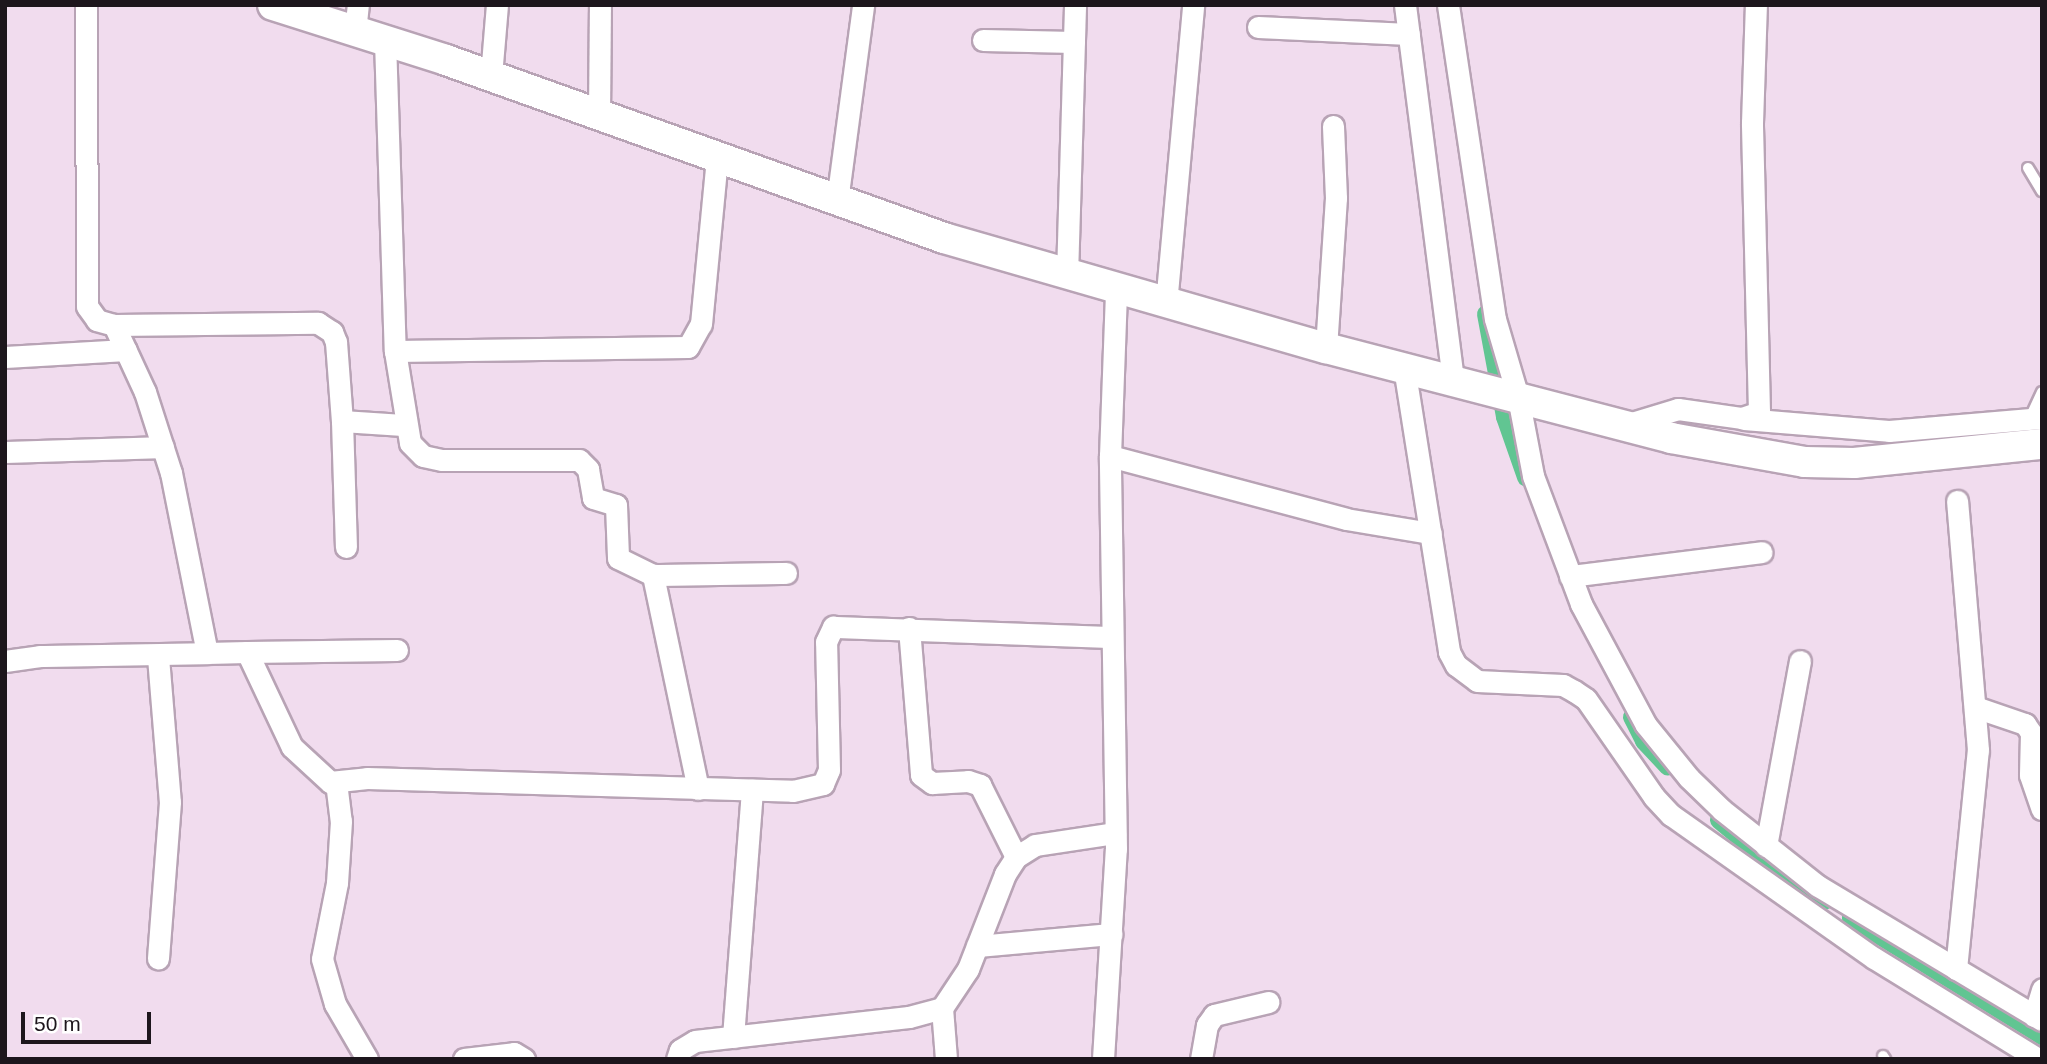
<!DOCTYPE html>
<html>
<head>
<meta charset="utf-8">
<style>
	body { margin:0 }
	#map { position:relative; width:2047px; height:1064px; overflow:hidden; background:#f1dcee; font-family:Helvetica,sans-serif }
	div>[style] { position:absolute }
	.canal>* { height:18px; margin:-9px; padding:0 9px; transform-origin:9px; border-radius:9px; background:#61c592 }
	.roads { filter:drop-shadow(2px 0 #b8a3b5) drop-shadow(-2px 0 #b8a3b5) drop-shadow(0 2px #b8a3b5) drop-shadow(0 -2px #b8a3b5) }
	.lane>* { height:10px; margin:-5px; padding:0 5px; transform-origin:5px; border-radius:5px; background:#fff }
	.street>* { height:21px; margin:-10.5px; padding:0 10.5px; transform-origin:10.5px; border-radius:10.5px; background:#fff }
	.secondary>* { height:30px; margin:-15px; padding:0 15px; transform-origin:15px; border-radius:15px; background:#fff }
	span { translate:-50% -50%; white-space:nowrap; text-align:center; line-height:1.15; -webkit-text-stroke:6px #fff; paint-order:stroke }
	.frame { position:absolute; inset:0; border:7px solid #1d161c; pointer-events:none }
	.scale { position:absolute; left:21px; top:1012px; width:130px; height:32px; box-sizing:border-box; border:4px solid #1d161c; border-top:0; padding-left:9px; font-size:21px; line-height:24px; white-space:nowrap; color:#1d161c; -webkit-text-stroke:5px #fff; paint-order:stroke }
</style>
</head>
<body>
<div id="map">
	<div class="canal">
		<div style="left:1486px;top:314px;width:105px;rotate:79.5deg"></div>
		<div style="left:1505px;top:417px;width:64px;rotate:70.7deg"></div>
		<div style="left:1632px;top:717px;width:27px;rotate:63deg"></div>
		<div style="left:1644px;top:741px;width:35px;rotate:47deg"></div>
		<div style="left:1719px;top:820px;width:97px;rotate:39.6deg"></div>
		<div style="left:1794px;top:882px;width:36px;rotate:32deg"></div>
		<div style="left:1851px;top:918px;width:225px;rotate:31.7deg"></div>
	</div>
	<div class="roads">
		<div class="lane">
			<div style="left:2028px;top:168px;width:27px;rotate:59deg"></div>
			<div style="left:2029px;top:420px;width:31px;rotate:-65deg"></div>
			<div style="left:1883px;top:1056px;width:4px;rotate:56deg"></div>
		</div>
		<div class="street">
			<div style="left:1405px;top:5px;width:378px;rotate:82.7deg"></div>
			<div style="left:1448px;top:5px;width:317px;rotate:81.5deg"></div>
			<div style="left:1495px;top:319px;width:81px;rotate:73.6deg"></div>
			<div style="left:1518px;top:397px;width:80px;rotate:79.2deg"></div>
			<div style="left:1533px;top:476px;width:137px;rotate:69.4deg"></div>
			<div style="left:1581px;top:604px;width:137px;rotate:61.8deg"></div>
			<div style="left:1646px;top:725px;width:68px;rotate:50.9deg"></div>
			<div style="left:1689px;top:778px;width:46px;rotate:44.1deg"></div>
			<div style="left:1722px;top:810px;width:122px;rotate:38.4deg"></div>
			<div style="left:1818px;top:886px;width:261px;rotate:30.9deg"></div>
			<div style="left:1258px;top:27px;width:151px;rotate:2.7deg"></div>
			<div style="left:355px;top:32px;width:27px;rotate:-84deg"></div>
			<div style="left:385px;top:40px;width:311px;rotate:88.2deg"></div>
			<div style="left:395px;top:351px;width:93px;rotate:80.7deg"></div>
			<div style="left:410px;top:443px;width:18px;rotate:45deg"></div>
			<div style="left:423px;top:456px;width:19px;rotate:12deg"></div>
			<div style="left:442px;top:460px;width:137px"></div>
			<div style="left:579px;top:460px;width:13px;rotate:45deg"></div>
			<div style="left:588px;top:469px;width:29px;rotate:80deg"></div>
			<div style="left:593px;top:498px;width:24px;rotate:17deg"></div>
			<div style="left:616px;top:505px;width:53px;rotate:87.8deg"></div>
			<div style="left:618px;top:558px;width:39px;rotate:26deg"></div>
			<div style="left:983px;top:40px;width:91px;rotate:1.3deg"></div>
			<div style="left:491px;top:76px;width:71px;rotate:-85.2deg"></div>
			<div style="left:599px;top:116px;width:111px;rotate:-89.5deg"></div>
			<div style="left:837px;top:201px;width:198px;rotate:-82.4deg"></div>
			<div style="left:1067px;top:276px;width:271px;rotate:-88.3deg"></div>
			<div style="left:1166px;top:304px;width:300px;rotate:-84.8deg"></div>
			<div style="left:114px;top:325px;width:204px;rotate:-0.6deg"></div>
			<div style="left:318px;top:323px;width:17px;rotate:33deg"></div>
			<div style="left:332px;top:332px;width:11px;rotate:68deg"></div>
			<div style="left:336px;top:342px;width:79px;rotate:85.7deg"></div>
			<div style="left:342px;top:421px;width:61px;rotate:3.8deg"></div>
			<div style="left:1326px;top:348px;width:150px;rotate:-86.2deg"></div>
			<div style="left:1336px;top:198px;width:72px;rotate:-92.4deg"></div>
			<div style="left:395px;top:351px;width:293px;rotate:-0.8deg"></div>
			<div style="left:688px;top:347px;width:26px;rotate:-61deg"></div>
			<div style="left:701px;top:324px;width:168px;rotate:-84.5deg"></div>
			<div style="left:5px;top:357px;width:121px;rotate:-3.3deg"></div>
			<div style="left:1404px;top:367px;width:289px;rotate:81deg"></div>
			<div style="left:1449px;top:652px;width:15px;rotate:62deg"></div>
			<div style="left:1456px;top:665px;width:26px;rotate:37deg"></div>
			<div style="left:1477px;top:681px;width:86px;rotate:2.7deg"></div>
			<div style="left:1563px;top:685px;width:13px;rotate:29deg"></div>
			<div style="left:1574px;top:691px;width:14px;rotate:34deg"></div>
			<div style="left:1586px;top:699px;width:119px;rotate:55.2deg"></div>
			<div style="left:1654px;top:797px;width:25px;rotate:47deg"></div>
			<div style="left:1671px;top:815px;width:248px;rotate:35.2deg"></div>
			<div style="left:1874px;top:958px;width:193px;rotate:31.6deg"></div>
			<div style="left:1744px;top:419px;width:145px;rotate:4.7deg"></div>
			<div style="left:1889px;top:431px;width:154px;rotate:-4.9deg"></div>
			<div style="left:342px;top:421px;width:126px;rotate:88.2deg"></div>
			<div style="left:1625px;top:425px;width:55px;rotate:-16.8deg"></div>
			<div style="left:1678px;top:409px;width:65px;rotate:8deg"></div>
			<div style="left:1742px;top:418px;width:18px;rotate:-19deg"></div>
			<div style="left:1759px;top:412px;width:289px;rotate:-91.4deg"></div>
			<div style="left:1752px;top:123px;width:118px;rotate:-88.1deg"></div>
			<div style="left:5px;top:452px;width:158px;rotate:-1.8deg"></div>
			<div style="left:1110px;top:456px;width:244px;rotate:14.9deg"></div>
			<div style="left:1346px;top:519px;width:86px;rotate:9.4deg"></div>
			<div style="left:1570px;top:576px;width:193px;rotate:-7.1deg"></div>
			<div style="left:909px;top:628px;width:147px;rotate:85.3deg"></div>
			<div style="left:921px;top:775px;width:14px;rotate:36deg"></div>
			<div style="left:932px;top:783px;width:36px;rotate:-3deg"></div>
			<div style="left:968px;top:781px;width:13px;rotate:18deg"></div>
			<div style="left:980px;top:785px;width:80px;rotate:63.4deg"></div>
			<div style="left:247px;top:652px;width:150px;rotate:-0.8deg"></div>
			<div style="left:207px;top:653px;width:40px;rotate:-1.4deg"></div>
			<div style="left:247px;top:652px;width:105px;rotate:64.7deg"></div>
			<div style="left:292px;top:747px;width:52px;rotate:42.6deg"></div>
			<div style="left:330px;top:782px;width:37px;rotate:-6deg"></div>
			<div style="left:367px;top:778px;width:426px;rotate:1.7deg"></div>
			<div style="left:793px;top:791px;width:31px;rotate:-13deg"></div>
			<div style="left:823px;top:784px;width:15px;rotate:-67deg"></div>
			<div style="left:829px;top:770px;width:128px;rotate:-91.3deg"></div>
			<div style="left:826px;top:642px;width:17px;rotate:-65deg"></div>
			<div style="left:833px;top:627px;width:279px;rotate:2.1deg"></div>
			<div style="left:158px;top:657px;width:145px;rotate:85.3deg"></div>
			<div style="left:170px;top:802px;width:157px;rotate:94.4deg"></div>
			<div style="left:5px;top:661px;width:35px;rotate:-8deg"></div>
			<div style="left:40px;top:656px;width:167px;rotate:-1deg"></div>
			<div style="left:207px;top:653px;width:184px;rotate:-101.3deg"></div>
			<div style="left:171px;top:473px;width:85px;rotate:-107.8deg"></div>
			<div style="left:145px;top:392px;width:74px;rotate:-114.8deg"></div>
			<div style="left:114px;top:325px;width:18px;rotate:-164deg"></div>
			<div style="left:97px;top:320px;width:17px;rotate:-126deg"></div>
			<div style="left:87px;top:306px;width:301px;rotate:-90.2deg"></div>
			<div style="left:1975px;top:707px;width:53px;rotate:18.8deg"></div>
			<div style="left:2025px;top:724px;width:11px;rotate:56deg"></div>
			<div style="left:2031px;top:733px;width:42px;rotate:91.4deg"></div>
			<div style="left:2030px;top:775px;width:36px;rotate:71deg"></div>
			<div style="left:336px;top:782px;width:39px;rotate:83deg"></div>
			<div style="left:341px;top:821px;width:62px;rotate:93.7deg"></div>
			<div style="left:337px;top:883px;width:77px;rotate:101.2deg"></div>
			<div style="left:322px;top:959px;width:47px;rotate:73.9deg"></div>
			<div style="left:335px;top:1004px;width:64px;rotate:59.8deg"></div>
			<div style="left:698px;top:789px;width:219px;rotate:-101.9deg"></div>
			<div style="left:653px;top:575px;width:133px;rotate:-0.9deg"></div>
			<div style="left:1766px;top:846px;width:188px;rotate:-79.6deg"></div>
			<div style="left:977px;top:946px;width:135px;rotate:-5.1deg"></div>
			<div style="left:1956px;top:969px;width:220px;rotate:-84.3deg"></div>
			<div style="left:1978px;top:750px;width:250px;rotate:-94.8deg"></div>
			<div style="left:942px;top:1008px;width:51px;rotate:85.5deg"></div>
			<div style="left:2034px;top:1016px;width:28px;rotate:-73deg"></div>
			<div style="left:733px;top:1037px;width:248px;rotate:-85.6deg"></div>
			<div style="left:464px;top:1059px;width:50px;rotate:-6.8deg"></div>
			<div style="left:514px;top:1053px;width:12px;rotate:31deg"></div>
			<div style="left:677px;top:1059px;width:9px;rotate:-72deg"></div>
			<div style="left:680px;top:1050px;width:17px;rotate:-31deg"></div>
			<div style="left:695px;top:1041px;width:215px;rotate:-6.4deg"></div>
			<div style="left:909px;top:1017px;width:34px;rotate:-15deg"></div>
			<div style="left:942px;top:1008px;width:47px;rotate:-56.3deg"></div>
			<div style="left:968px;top:969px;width:102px;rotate:-68.7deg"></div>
			<div style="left:1005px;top:874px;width:20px;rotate:-57deg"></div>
			<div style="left:1016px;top:857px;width:22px;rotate:-32deg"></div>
			<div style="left:1035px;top:845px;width:81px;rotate:-8.5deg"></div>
			<div style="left:1103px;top:1059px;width:210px;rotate:-86.5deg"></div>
			<div style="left:1116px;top:849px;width:393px;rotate:-90.9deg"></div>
			<div style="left:1110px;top:456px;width:166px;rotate:-87.9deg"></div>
			<div style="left:1201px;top:1059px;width:35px;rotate:-80deg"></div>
			<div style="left:1207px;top:1025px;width:12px;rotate:-55deg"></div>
			<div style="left:1214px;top:1015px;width:56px;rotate:-13.5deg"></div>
		</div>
		<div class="secondary">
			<div style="left:273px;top:5px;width:182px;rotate:17.6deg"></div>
			<div style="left:446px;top:60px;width:529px;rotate:19.67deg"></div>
			<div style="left:944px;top:238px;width:398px;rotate:16.1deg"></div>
			<div style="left:1326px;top:348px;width:357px;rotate:14.6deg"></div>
			<div style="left:1671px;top:438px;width:136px;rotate:10.2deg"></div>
			<div style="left:1805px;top:462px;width:49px;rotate:1.2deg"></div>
			<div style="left:1854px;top:463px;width:189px;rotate:-5.8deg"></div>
		</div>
	</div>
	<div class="frame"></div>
	<div class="scale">50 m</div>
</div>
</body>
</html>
